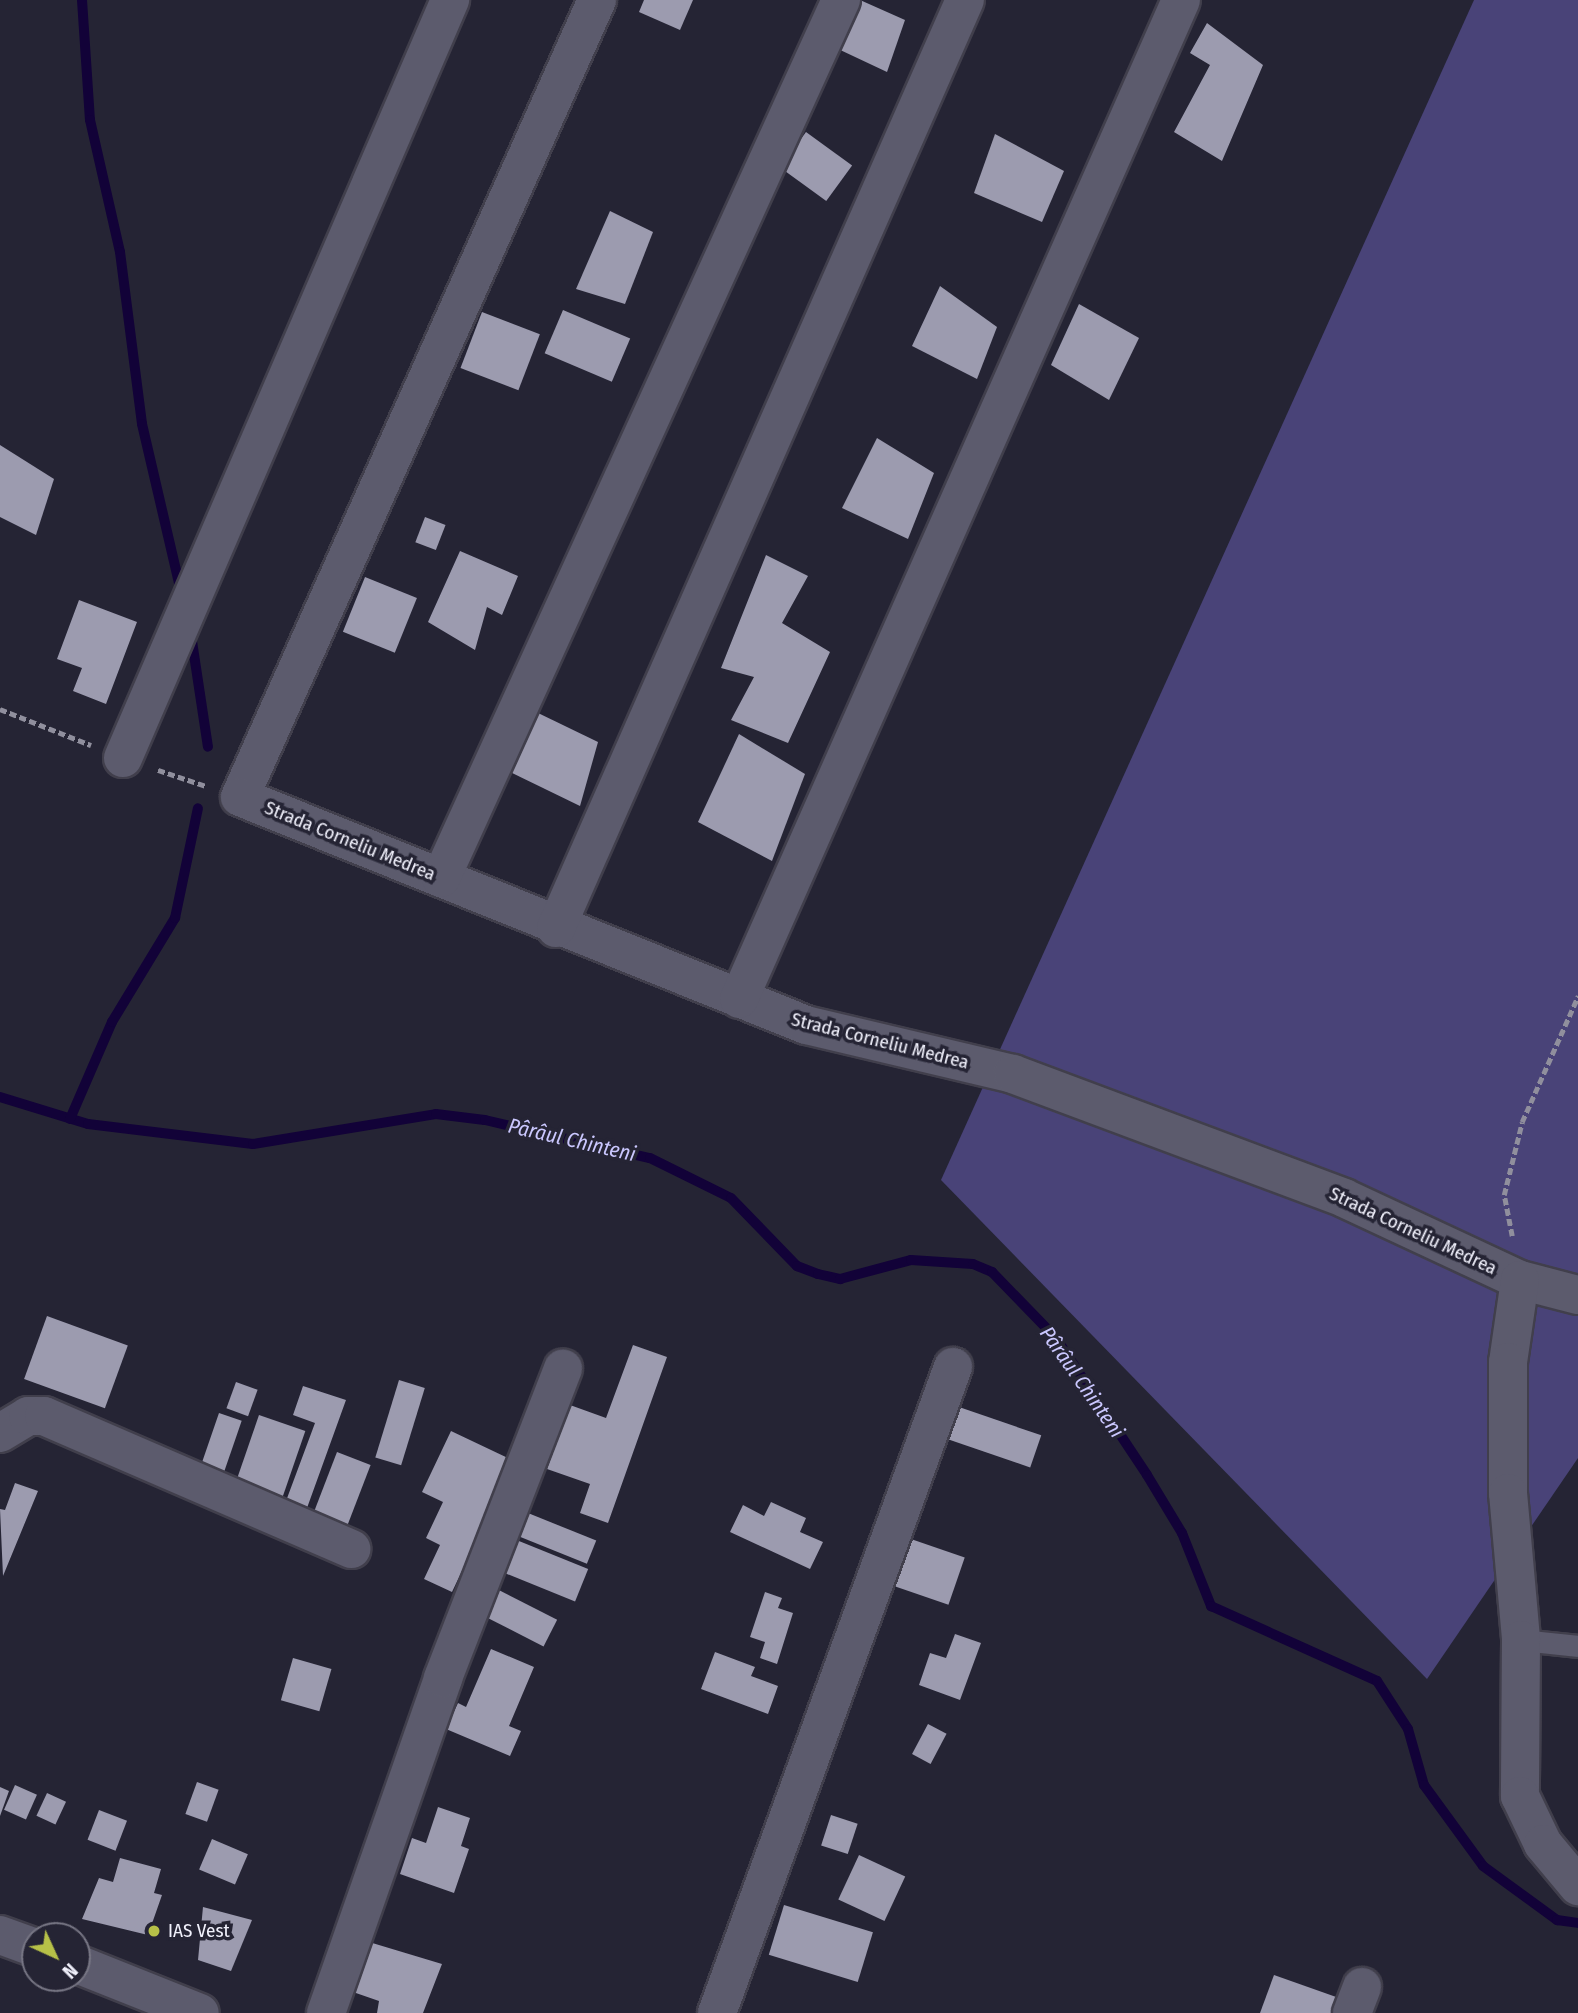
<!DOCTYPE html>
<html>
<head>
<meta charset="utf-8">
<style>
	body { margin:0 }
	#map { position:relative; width:1578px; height:2013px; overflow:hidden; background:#252434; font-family:"Fira Sans Condensed",sans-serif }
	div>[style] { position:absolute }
	.green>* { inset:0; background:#494378 }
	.stream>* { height:10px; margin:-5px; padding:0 5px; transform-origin:5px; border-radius:5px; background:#120238 }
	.building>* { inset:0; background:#9c9baf; transform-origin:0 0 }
	.path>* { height:4.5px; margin-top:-2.25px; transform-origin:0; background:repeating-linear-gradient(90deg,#908f9d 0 7px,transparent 0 10.5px) }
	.roads { filter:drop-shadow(2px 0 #413f4c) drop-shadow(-2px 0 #413f4c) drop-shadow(0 2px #413f4c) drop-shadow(0 -2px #413f4c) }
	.lane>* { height:21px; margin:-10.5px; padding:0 10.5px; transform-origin:10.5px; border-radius:10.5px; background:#5c5b6d }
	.street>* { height:38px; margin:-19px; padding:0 19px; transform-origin:19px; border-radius:19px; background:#5c5b6d }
	.secondary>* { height:38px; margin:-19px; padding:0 19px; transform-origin:19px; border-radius:19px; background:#5c5b6d }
	.dots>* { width:19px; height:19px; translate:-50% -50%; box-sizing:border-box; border:4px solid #252434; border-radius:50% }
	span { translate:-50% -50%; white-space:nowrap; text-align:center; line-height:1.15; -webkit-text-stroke:7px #252434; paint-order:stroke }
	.street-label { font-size:19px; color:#f1f1fc }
	.poi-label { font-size:19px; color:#f1f1fc }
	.left { translate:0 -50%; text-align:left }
	.water-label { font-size:21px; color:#cac7fe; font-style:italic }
	.north { position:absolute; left:21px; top:1922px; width:70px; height:70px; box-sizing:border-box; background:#252434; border:2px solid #777684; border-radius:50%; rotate:135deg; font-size:19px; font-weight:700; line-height:28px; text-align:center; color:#f1f1fc }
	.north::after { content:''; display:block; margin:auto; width:24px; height:32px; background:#b7c148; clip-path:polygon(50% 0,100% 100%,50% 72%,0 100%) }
</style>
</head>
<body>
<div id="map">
	<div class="green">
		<div style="clip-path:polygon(1474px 0,1578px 0,1578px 1458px,1427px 1679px,941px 1180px)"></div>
	</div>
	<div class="stream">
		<div style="left:82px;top:0;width:120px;rotate:86.2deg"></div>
		<div style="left:90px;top:120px;width:135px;rotate:77.2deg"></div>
		<div style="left:120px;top:252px;width:173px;rotate:82.7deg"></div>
		<div style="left:142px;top:424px;width:172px;rotate:76.9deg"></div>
		<div style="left:190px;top:628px;width:120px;rotate:81.4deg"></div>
		<div style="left:0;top:1097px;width:92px;rotate:17.1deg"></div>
		<div style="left:88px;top:1124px;width:166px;rotate:6.9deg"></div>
		<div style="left:253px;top:1144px;width:185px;rotate:-9.3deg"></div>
		<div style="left:436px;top:1114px;width:49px;rotate:7deg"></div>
		<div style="left:485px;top:1120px;width:169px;rotate:13deg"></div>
		<div style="left:650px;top:1158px;width:90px;rotate:26.3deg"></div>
		<div style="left:731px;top:1198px;width:95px;rotate:45.9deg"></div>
		<div style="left:797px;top:1266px;width:22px;rotate:21deg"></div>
		<div style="left:818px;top:1274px;width:23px;rotate:13deg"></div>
		<div style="left:840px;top:1279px;width:73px;rotate:-15deg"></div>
		<div style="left:911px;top:1260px;width:62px;rotate:3.7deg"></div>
		<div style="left:973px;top:1264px;width:21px;rotate:23deg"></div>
		<div style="left:992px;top:1272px;width:92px;rotate:45.9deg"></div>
		<div style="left:1056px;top:1338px;width:164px;rotate:56.4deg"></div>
		<div style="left:1147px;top:1475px;width:68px;rotate:58.9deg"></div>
		<div style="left:1182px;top:1533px;width:79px;rotate:68.3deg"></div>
		<div style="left:1211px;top:1606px;width:182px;rotate:24.3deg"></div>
		<div style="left:1377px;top:1681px;width:57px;rotate:57.1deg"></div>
		<div style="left:1408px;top:1729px;width:58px;rotate:74.1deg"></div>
		<div style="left:1424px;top:1785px;width:100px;rotate:53.9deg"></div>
		<div style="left:1483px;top:1866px;width:92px;rotate:36.1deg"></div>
		<div style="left:1557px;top:1920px;width:21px;rotate:8deg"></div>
		<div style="left:70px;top:1119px;width:106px;rotate:-66.6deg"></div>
		<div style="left:112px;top:1022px;width:122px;rotate:-58.8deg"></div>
		<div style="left:175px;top:918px;width:112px;rotate:-78.2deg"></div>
	</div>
	<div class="building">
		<div style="clip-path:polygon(644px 0,693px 0,680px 30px,639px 12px)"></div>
		<div style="clip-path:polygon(860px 0,905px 20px,887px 72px,836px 48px)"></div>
		<div style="clip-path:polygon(1207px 23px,1263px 65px,1222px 161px,1174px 132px,1210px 65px,1190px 53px)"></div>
		<div style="left:806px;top:132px;width:57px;height:44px;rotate:36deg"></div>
		<div style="clip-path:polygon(995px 134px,1064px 171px,1042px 222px,974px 193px)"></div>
		<div style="clip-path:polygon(610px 211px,653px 232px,625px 304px,576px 289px)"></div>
		<div style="clip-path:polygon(940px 286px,997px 327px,977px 379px,912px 346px)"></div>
		<div style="clip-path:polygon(1079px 304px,1139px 338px,1109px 400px,1051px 365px)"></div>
		<div style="left:563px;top:310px;width:73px;height:47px;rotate:23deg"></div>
		<div style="left:482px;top:312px;width:62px;height:60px;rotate:21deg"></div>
		<div style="clip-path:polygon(877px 438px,934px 473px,908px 539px,842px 508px)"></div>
		<div style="clip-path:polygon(0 445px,54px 479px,36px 535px,0 517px)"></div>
		<div style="left:425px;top:517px;width:22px;height:27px;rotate:21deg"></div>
		<div style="clip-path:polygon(460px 551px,518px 576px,502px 615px,487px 607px,475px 650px,428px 622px)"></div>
		<div style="clip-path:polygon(766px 555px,808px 576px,782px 623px,830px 652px,788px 743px,731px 720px,754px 677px,721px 668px)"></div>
		<div style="left:365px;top:577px;width:56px;height:59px;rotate:22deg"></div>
		<div style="clip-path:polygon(79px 600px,137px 622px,106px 704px,73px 691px,82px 668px,57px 659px)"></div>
		<div style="clip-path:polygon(536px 712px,598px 742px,580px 806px,508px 771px)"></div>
		<div style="clip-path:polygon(739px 734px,805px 774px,772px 861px,698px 822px)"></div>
		<div style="left:47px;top:1316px;width:86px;height:67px;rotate:20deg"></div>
		<div style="clip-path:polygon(633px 1345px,667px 1357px,608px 1523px,580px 1513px,590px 1484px,547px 1469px,570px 1405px,606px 1418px)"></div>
		<div style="left:399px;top:1380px;width:27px;height:81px;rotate:17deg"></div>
		<div style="left:236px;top:1382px;width:23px;height:28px;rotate:20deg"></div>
		<div style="clip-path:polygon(303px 1386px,346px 1400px,307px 1508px,286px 1501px,315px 1423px,293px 1415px)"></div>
		<div style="left:959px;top:1407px;width:87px;height:34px;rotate:19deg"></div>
		<div style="left:219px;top:1413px;width:24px;height:70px;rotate:19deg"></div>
		<div style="left:259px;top:1415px;width:49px;height:82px;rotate:19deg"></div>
		<div style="clip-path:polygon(451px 1431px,514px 1461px,452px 1592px,424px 1579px,440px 1545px,426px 1538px,443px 1502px,422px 1492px)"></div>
		<div style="left:337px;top:1452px;width:36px;height:67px;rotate:21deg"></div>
		<div style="clip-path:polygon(15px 1483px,38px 1491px,3px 1576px,0 1509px,5px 1510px)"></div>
		<div style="clip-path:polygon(771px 1502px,806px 1518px,800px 1532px,823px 1542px,810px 1569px,730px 1532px,743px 1505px,764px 1516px)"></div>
		<div style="left:523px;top:1511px;width:79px;height:25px;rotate:22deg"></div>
		<div style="left:908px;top:1538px;width:60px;height:50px;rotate:19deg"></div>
		<div style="left:514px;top:1539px;width:80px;height:35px;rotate:22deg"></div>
		<div style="left:493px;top:1587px;width:72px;height:30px;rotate:27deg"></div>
		<div style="clip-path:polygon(765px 1592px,782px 1598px,778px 1608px,793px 1613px,777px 1664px,760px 1658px,765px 1642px,750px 1637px)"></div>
		<div style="clip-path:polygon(955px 1634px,981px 1643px,960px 1700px,919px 1685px,930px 1653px,946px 1658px)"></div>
		<div style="clip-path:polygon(491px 1649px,534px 1667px,509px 1726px,521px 1731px,510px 1756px,446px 1729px,458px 1703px,466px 1707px)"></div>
		<div style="clip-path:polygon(715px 1652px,755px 1667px,751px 1676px,778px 1686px,768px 1714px,701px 1689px)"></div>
		<div style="left:293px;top:1658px;width:40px;height:44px;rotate:16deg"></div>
		<div style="left:928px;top:1724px;width:21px;height:34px;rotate:28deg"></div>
		<div style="left:197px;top:1782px;width:23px;height:34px;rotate:20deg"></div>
		<div style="left:15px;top:1785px;width:24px;height:27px;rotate:24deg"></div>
		<div style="clip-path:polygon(0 1787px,9px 1791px,0 1816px)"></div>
		<div style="left:47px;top:1793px;width:21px;height:25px;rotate:25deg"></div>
		<div style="clip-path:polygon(438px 1807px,470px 1818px,461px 1846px,469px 1849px,454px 1893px,400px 1874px,412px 1838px,426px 1843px)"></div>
		<div style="left:99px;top:1810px;width:30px;height:32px;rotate:21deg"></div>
		<div style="left:831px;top:1815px;width:28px;height:32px;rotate:18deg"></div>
		<div style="left:212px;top:1839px;width:39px;height:33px;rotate:23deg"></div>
		<div style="left:859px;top:1855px;width:51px;height:49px;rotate:25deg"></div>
		<div style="clip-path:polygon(120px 1858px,161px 1869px,154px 1893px,162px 1895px,148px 1935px,82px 1919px,99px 1878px,113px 1882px)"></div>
		<div style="left:784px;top:1905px;width:93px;height:52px;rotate:17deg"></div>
		<div style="clip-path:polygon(203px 1907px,252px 1920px,231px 1971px,198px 1960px)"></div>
		<div style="clip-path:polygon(369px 1942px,442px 1964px,423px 2013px,377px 2013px,379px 2001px,353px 1992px)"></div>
		<div style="clip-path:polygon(1274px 1975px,1339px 1998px,1333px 2013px,1260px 2013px)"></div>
	</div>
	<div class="path">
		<div style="left:0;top:709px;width:98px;rotate:21.6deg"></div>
		<div style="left:158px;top:770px;width:51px;rotate:18.4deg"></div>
		<div style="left:1512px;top:1236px;width:42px;rotate:-101deg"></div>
		<div style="left:1504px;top:1195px;width:75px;rotate:-76.1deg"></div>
		<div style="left:1522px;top:1122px;width:138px;rotate:-66deg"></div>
	</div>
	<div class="roads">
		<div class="lane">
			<div style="left:1521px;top:1640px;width:57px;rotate:6deg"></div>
		</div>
		<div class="street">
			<div style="left:597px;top:0;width:873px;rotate:114.13deg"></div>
			<div style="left:240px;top:797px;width:610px;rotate:21.94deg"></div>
			<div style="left:806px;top:1025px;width:213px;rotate:13.3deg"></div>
			<div style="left:1013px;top:1074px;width:353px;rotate:20.5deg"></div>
			<div style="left:1344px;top:1198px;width:194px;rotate:25deg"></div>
			<div style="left:1520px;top:1280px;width:60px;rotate:14.5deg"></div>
			<div style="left:123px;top:758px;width:826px;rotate:-66.66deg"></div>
			<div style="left:441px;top:878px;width:965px;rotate:-65.51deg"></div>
			<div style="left:556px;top:928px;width:1014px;rotate:-66.22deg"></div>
			<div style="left:739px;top:999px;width:1092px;rotate:-66.13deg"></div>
			<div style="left:1520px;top:1280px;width:83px;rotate:98.3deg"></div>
			<div style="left:1508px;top:1362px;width:131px;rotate:90deg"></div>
			<div style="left:1508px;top:1493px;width:148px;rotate:84.9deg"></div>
			<div style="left:1521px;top:1640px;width:156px;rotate:90.4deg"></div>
			<div style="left:1520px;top:1796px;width:53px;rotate:64.4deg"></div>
			<div style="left:1543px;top:1844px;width:55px;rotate:50.2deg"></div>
			<div style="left:0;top:1433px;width:33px;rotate:-31deg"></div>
			<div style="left:28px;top:1416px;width:16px"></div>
			<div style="left:44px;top:1416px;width:335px;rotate:23.4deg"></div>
			<div style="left:326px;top:2013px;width:355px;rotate:-70.7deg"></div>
			<div style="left:443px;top:1678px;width:332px;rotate:-68.8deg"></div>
			<div style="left:717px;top:2013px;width:688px;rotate:-69.93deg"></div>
			<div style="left:1352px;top:2013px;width:28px;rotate:-69deg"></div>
		</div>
		<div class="secondary">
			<div style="left:0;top:1935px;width:37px;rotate:20deg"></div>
			<div style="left:77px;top:1964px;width:132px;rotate:21.7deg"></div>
		</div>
	</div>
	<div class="dots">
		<div style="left:154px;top:1931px;background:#b7c148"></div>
	</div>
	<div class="street-label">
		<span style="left:350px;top:841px;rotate:22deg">Strada Corneliu Medrea</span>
		<span style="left:880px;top:1041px;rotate:14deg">Strada Corneliu Medrea</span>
		<span style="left:1413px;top:1231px;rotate:25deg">Strada Corneliu Medrea</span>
	</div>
	<div class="poi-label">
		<span class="left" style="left:168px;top:1931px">IAS Vest</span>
	</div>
	<div class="water-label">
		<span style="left:572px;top:1140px;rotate:13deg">Pârâul Chinteni</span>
		<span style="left:1082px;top:1382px;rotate:55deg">Pârâul Chinteni</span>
	</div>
	<div class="north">N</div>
</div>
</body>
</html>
